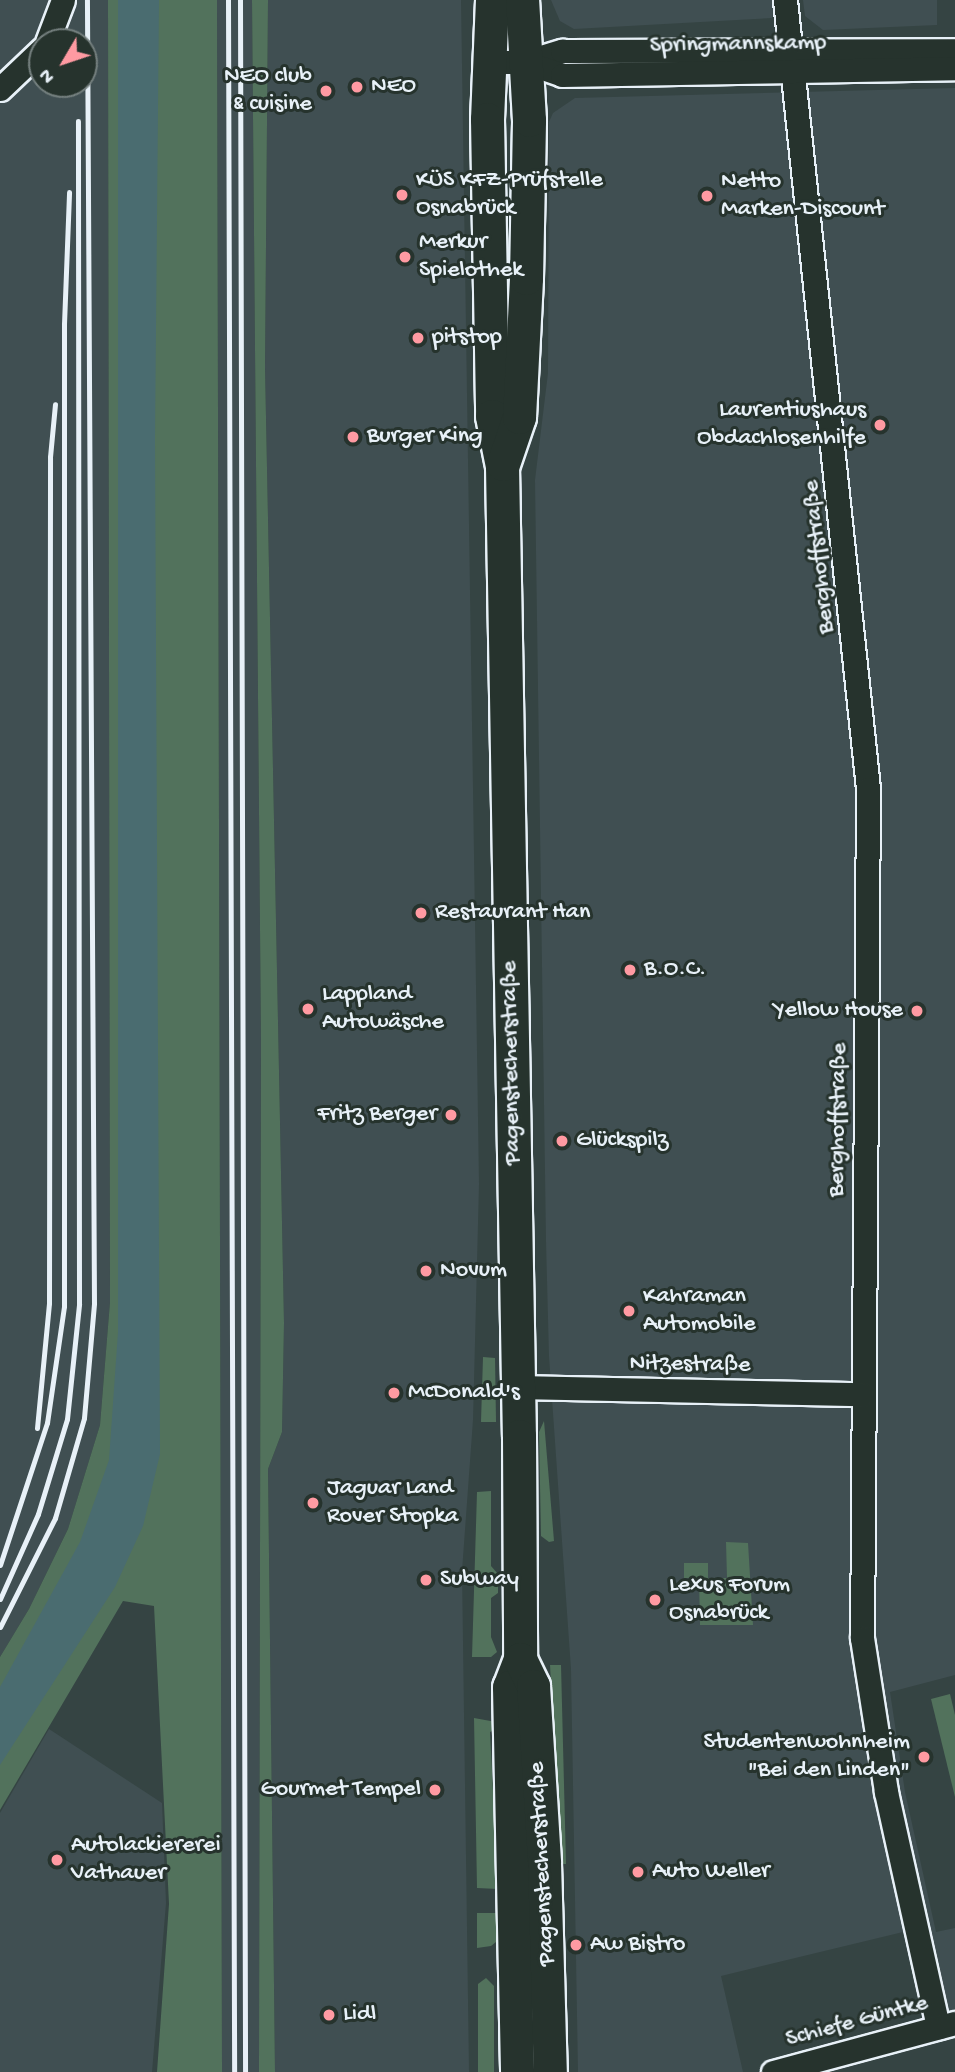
<!DOCTYPE html>
<html>
<head>
<meta charset="utf-8">
<style>
	body { margin:0 }
	#map { position:relative; width:955px; height:2072px; overflow:hidden; background:#354443; font-family:"Gochi Hand",sans-serif }
	div>[style] { position:absolute }
	.built>* { inset:0; background:#404f52 }
	.green>* { inset:0; background:#52725c }
	.water>* { inset:0; background:#4a6c70 }
	.roads { filter:drop-shadow(2px 0 #e8f1f8) drop-shadow(-2px 0 #e8f1f8) drop-shadow(0 2px #e8f1f8) drop-shadow(0 -2px #e8f1f8) }
	.minor>* { height:23px; margin:-11.5px; padding:0 11.5px; transform-origin:11.5px; border-radius:11.5px; background:#26332d }
	.secondary>* { height:33px; margin:-16.5px; padding:0 16.5px; transform-origin:16.5px; border-radius:16.5px; background:#26332d }
	.rail>* { height:5px; margin:-2.5px; padding:0 2.5px; transform-origin:2.5px; border-radius:2.5px; background:#e8f1f8 }
	.dots>* { width:19px; height:19px; translate:-50% -50%; box-sizing:border-box; border:4px solid #26332d; border-radius:50% }
	span { translate:-50% -50%; white-space:nowrap; text-align:center; line-height:1.15; -webkit-text-stroke:6px #26332d; paint-order:stroke }
	.street-label { font-size:24px; color:#e8f1f8 }
	.poi-label { font-size:24px; color:#e8f1f8 }
	.right { translate:-100% -50%; text-align:right }
	.left { translate:0 -50%; text-align:left }
	.north { position:absolute; left:28px; top:28px; width:70px; height:70px; box-sizing:border-box; background:#26332d; border:2px solid #747f7e; border-radius:50%; rotate:231deg; font-size:19px; font-weight:700; line-height:28px; text-align:center; color:#e8f1f8 }
	.north::after { content:''; display:block; margin:auto; width:24px; height:32px; background:#ff9aa2; clip-path:polygon(50% 0,100% 100%,50% 72%,0 100%) }
</style>
</head>
<body>
<div id="map">
	<div class="built">
		<div style="clip-path:polygon(evenodd,0 0,108px 0,110px 1302px,100px 1425px,68px 1529px,29px 1609px,0 1657px,0 0,42px 42px,84px 42px,84px 84px,42px 84px,42px 42px)"></div>
		<div style="clip-path:polygon(217px 0,252px 0,261px 1043px,259px 2072px,222px 2072px)"></div>
		<div style="clip-path:polygon(268px 0,461px 0,479px 1184px,473px 1420px,462px 1571px,469px 2072px,275px 2072px,268px 1469px,282px 1432px,284px 1323px,265px 367px)"></div>
		<div style="clip-path:polygon(551px 0,772px 0,773px 9px,772px 18px,574px 29px,560px 21px)"></div>
		<div style="clip-path:polygon(803px 0,937px 0,937px 25px,823px 30px,805px 16px)"></div>
		<div style="clip-path:polygon(955px 88px,955px 1675px,890px 1692px,905px 1792px,936px 1932px,955px 1928px,955px 2023px,926px 2030px,903px 1932px,721px 1976px,743px 2072px,578px 2072px,571px 1669px,549px 1356px,546px 1241px,535px 480px,548px 373px,549px 122px,553px 113px,575px 98px)"></div>
		<div style="clip-path:polygon(49px 1729px,162px 1803px,166px 1903px,152px 2072px,0 2072px,0 1813px)"></div>
	</div>
	<div class="green">
		<div style="clip-path:polygon(108px 0,217px 0,222px 2072px,157px 2072px,169px 1904px,154px 1606px,123px 1601px,0 1810px,0 1657px,29px 1609px,68px 1529px,100px 1425px,110px 1302px)"></div>
		<div style="clip-path:polygon(252px 0,268px 0,265px 367px,284px 1323px,282px 1432px,268px 1469px,275px 2072px,259px 2072px,261px 1043px)"></div>
		<div style="clip-path:polygon(483px 1357px,495px 1358px,496px 1422px,481px 1422px)"></div>
		<div style="clip-path:polygon(544px 1421px,554px 1541px,549px 1542px,541px 1536px,539px 1432px)"></div>
		<div style="clip-path:polygon(491px 1491px,491px 1566px,498px 1574px,498px 1593px,491px 1598px,491px 1637px,497px 1652px,491px 1657px,472px 1657px,477px 1492px)"></div>
		<div style="clip-path:polygon(726px 1542px,748px 1543px,753px 1625px,700px 1625px,699px 1578px,684px 1578px,684px 1563px,708px 1563px,708px 1578px,727px 1578px)"></div>
		<div style="clip-path:polygon(550px 1665px,561px 1665px,566px 1864px,561px 1864px)"></div>
		<div style="clip-path:polygon(950px 1694px,955px 1715px,955px 1797px,931px 1699px)"></div>
		<div style="clip-path:polygon(474px 1718px,496px 1722px,497px 1729px,490px 1732px,498px 1889px,477px 1888px)"></div>
		<div style="clip-path:polygon(477px 1913px,497px 1913px,496px 1942px,491px 1946px,477px 1948px)"></div>
		<div style="clip-path:polygon(486px 1978px,494px 1986px,494px 2072px,478px 2072px,478px 1984px)"></div>
	</div>
	<div class="water">
		<div style="clip-path:polygon(118px 0,159px 0,155px 439px,160px 1454px,143px 1526px,115px 1587px,0 1765px,0 1687px,80px 1542px,109px 1460px,118px 1332px)"></div>
	</div>
	<div class="roads">
		<div class="minor">
			<div style="left:785px;top:0;width:793px;rotate:83.99deg"></div>
			<div style="left:868px;top:789px;width:849px;rotate:90.4deg"></div>
			<div style="left:862px;top:1638px;width:156px;rotate:81.1deg"></div>
			<div style="left:886px;top:1792px;width:241px;rotate:77.5deg"></div>
			<div style="left:47px;top:42px;width:45px;rotate:-69.1deg"></div>
			<div style="left:489px;top:62px;width:36px"></div>
			<div style="left:525px;top:62px;width:39px;rotate:-17deg"></div>
			<div style="left:562px;top:51px;width:393px;rotate:-0.1deg"></div>
			<div style="left:525px;top:62px;width:39px;rotate:19deg"></div>
			<div style="left:562px;top:75px;width:393px;rotate:-1deg"></div>
			<div style="left:0;top:89px;width:58px;rotate:-43.6deg"></div>
			<div style="left:517px;top:1387px;width:345px;rotate:1.2deg"></div>
			<div style="left:773px;top:2072px;width:188px;rotate:-15.1deg"></div>
		</div>
		<div class="secondary">
			<div style="left:492px;top:0;width:119px;rotate:92.4deg"></div>
			<div style="left:487px;top:119px;width:297px;rotate:89deg"></div>
			<div style="left:492px;top:416px;width:51px;rotate:78.7deg"></div>
			<div style="left:502px;top:466px;width:970px;rotate:89deg"></div>
			<div style="left:519px;top:1436px;width:223px;rotate:89.7deg"></div>
			<div style="left:520px;top:1659px;width:30px;rotate:111deg"></div>
			<div style="left:509px;top:1687px;width:385px;rotate:88.8deg"></div>
			<div style="left:503px;top:464px;width:50px;rotate:-71.2deg"></div>
			<div style="left:519px;top:417px;width:139px;rotate:-87.1deg"></div>
			<div style="left:526px;top:278px;width:158px;rotate:-88.9deg"></div>
			<div style="left:529px;top:120px;width:120px;rotate:-93.3deg"></div>
			<div style="left:520px;top:1659px;width:30px;rotate:64deg"></div>
			<div style="left:533px;top:1686px;width:177px;rotate:86.4deg"></div>
			<div style="left:544px;top:1863px;width:209px;rotate:88.4deg"></div>
		</div>
	</div>
	<div class="rail">
		<div style="left:228px;top:0;width:2072px;rotate:89.83deg"></div>
		<div style="left:240px;top:0;width:2072px;rotate:89.86deg"></div>
		<div style="left:37px;top:1428px;width:126px;rotate:-84.5deg"></div>
		<div style="left:49px;top:1303px;width:846px;rotate:-89.93deg"></div>
		<div style="left:50px;top:457px;width:53px;rotate:-84.6deg"></div>
		<div style="left:0;top:1565px;width:150px;rotate:-71.7deg"></div>
		<div style="left:47px;top:1423px;width:118px;rotate:-81.7deg"></div>
		<div style="left:64px;top:1306px;width:982px;rotate:-90deg"></div>
		<div style="left:64px;top:324px;width:132px;rotate:-87.8deg"></div>
		<div style="left:0;top:1599px;width:93px;rotate:-65.9deg"></div>
		<div style="left:38px;top:1514px;width:99px;rotate:-73deg"></div>
		<div style="left:67px;top:1419px;width:116px;rotate:-84deg"></div>
		<div style="left:79px;top:1304px;width:1183px;rotate:-90.05deg"></div>
		<div style="left:0;top:1627px;width:122px;rotate:-63.2deg"></div>
		<div style="left:55px;top:1518px;width:104px;rotate:-73.8deg"></div>
		<div style="left:84px;top:1418px;width:115px;rotate:-85deg"></div>
		<div style="left:94px;top:1303px;width:1303px;rotate:-90.31deg"></div>
	</div>
	<div class="dots">
		<div style="left:357px;top:87px;background:#ff9aa2"></div>
		<div style="left:326px;top:91px;background:#ff9aa2"></div>
		<div style="left:402px;top:195px;background:#ff9aa2"></div>
		<div style="left:707px;top:196px;background:#ff9aa2"></div>
		<div style="left:405px;top:257px;background:#ff9aa2"></div>
		<div style="left:418px;top:338px;background:#ff9aa2"></div>
		<div style="left:880px;top:425px;background:#ff9aa2"></div>
		<div style="left:353px;top:437px;background:#ff9aa2"></div>
		<div style="left:421px;top:913px;background:#ff9aa2"></div>
		<div style="left:630px;top:970px;background:#ff9aa2"></div>
		<div style="left:308px;top:1009px;background:#ff9aa2"></div>
		<div style="left:917px;top:1011px;background:#ff9aa2"></div>
		<div style="left:451px;top:1115px;background:#ff9aa2"></div>
		<div style="left:562px;top:1141px;background:#ff9aa2"></div>
		<div style="left:426px;top:1271px;background:#ff9aa2"></div>
		<div style="left:629px;top:1311px;background:#ff9aa2"></div>
		<div style="left:394px;top:1393px;background:#ff9aa2"></div>
		<div style="left:313px;top:1503px;background:#ff9aa2"></div>
		<div style="left:426px;top:1580px;background:#ff9aa2"></div>
		<div style="left:655px;top:1600px;background:#ff9aa2"></div>
		<div style="left:924px;top:1757px;background:#ff9aa2"></div>
		<div style="left:435px;top:1790px;background:#ff9aa2"></div>
		<div style="left:57px;top:1860px;background:#ff9aa2"></div>
		<div style="left:638px;top:1872px;background:#ff9aa2"></div>
		<div style="left:576px;top:1945px;background:#ff9aa2"></div>
		<div style="left:329px;top:2015px;background:#ff9aa2"></div>
	</div>
	<div class="street-label">
		<span style="left:738px;top:45px;rotate:-1deg">Springmannskamp</span>
		<span style="left:820px;top:557px;rotate:-96deg">Berghoffstraße</span>
		<span style="left:512px;top:1063px;rotate:-91deg">Pagenstecherstraße</span>
		<span style="left:839px;top:1120px;rotate:-89deg">Berghoffstraße</span>
		<span style="left:690px;top:1365px;rotate:1deg">Nitzestraße</span>
		<span style="left:543px;top:1864px;rotate:-93deg">Pagenstecherstraße</span>
		<span style="left:857px;top:2022px;rotate:-15deg">Schiefe Güntke</span>
	</div>
	<div class="poi-label">
		<span class="right" style="left:312px;top:91px">NEO club<br>&amp; cuisine</span>
		<span class="left" style="left:371px;top:87px">NEO</span>
		<span class="left" style="left:416px;top:195px">KÜS KFZ-Prüfstelle<br>Osnabrück</span>
		<span class="left" style="left:721px;top:196px">Netto<br>Marken-Discount</span>
		<span class="left" style="left:419px;top:257px">Merkur<br>Spielothek</span>
		<span class="left" style="left:432px;top:338px">pitstop</span>
		<span class="right" style="left:866px;top:425px">Laurentiushaus<br>Obdachlosenhilfe</span>
		<span class="left" style="left:367px;top:437px">Burger King</span>
		<span class="left" style="left:435px;top:913px">Restaurant Han</span>
		<span class="left" style="left:644px;top:970px">B.O.C.</span>
		<span class="left" style="left:322px;top:1009px">Lappland<br>Autowäsche</span>
		<span class="right" style="left:903px;top:1011px">Yellow House</span>
		<span class="right" style="left:437px;top:1115px">Fritz Berger</span>
		<span class="left" style="left:576px;top:1141px">Glückspilz</span>
		<span class="left" style="left:440px;top:1271px">Novum</span>
		<span class="left" style="left:643px;top:1311px">Kahraman<br>Automobile</span>
		<span class="left" style="left:408px;top:1393px">McDonald's</span>
		<span class="left" style="left:327px;top:1503px">Jaguar Land<br>Rover Stopka</span>
		<span class="left" style="left:440px;top:1580px">Subway</span>
		<span class="left" style="left:669px;top:1600px">Lexus Forum<br>Osnabrück</span>
		<span class="right" style="left:910px;top:1757px">Studentenwohnheim<br>"Bei den Linden"</span>
		<span class="right" style="left:421px;top:1790px">Gourmet Tempel</span>
		<span class="left" style="left:71px;top:1860px">Autolackiererei<br>Vathauer</span>
		<span class="left" style="left:652px;top:1872px">Auto Weller</span>
		<span class="left" style="left:590px;top:1945px">Aw Bistro</span>
		<span class="left" style="left:343px;top:2015px">Lidl</span>
	</div>
	<div class="north">N</div>
</div>
</body>
</html>
